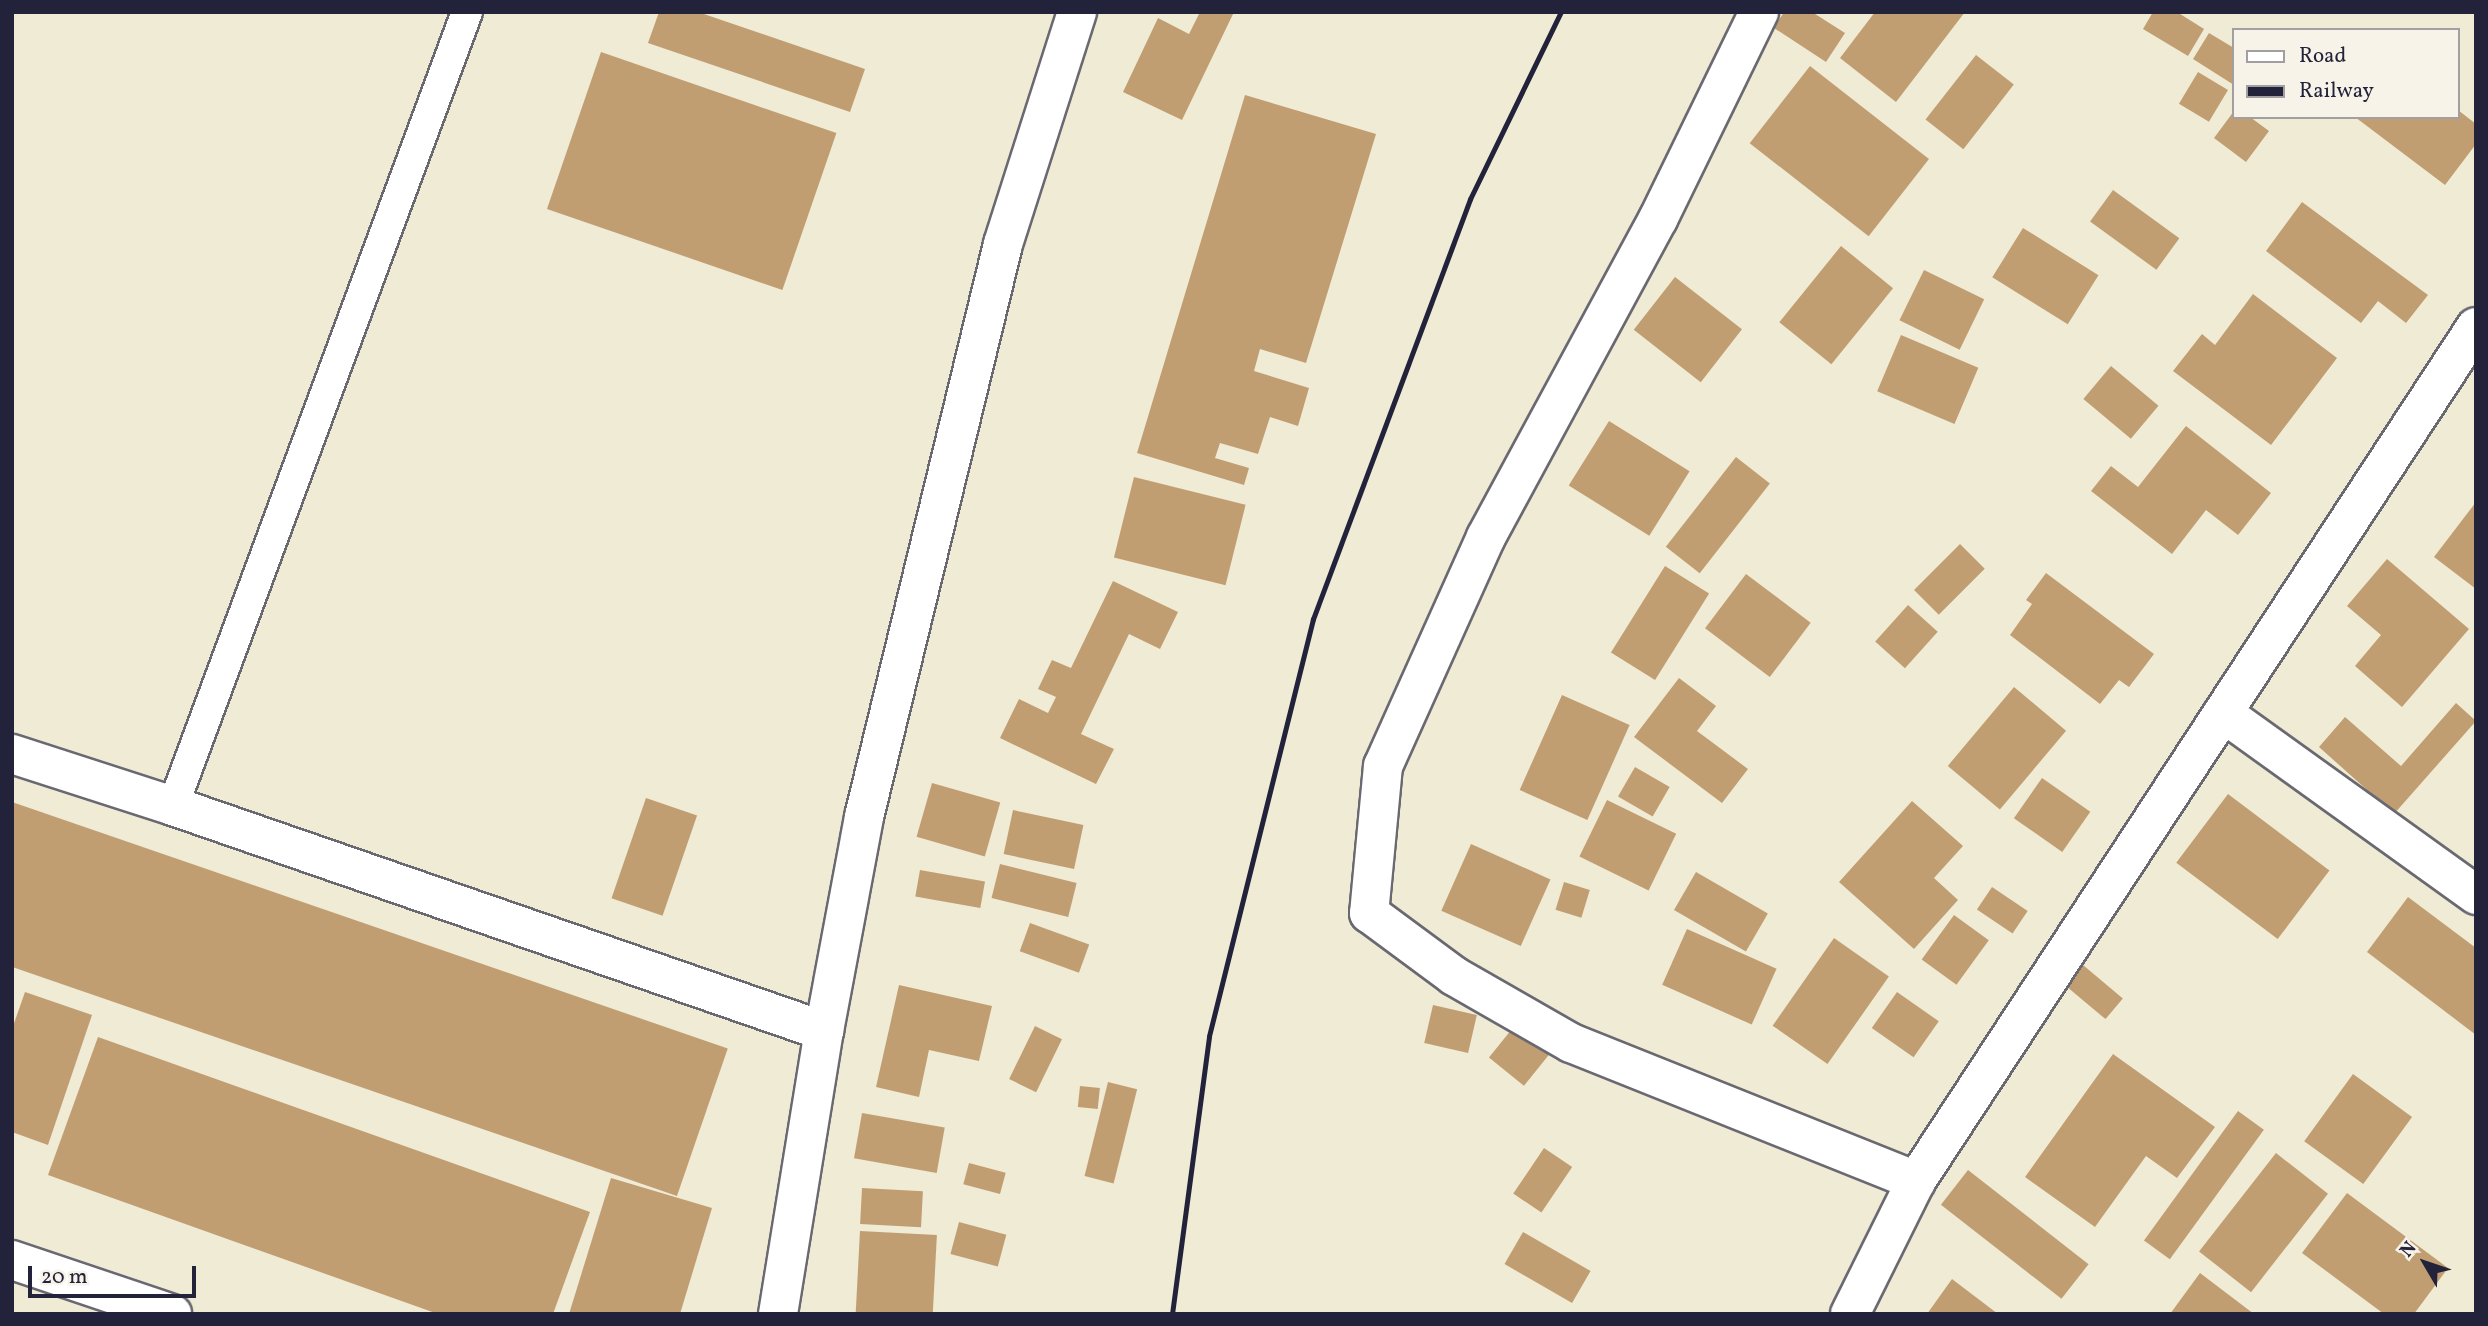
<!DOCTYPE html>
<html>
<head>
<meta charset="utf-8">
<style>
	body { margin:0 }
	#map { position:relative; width:2488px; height:1326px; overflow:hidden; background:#f0ebd5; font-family:Vollkorn,serif }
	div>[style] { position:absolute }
	.building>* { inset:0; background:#c19e72; transform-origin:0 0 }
	.roads { filter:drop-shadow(2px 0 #6a6871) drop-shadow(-2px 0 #6a6871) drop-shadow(0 2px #6a6871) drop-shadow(0 -2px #6a6871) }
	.lane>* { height:30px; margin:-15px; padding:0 15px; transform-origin:15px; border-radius:15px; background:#fff }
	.street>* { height:38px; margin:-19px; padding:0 19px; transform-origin:19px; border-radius:19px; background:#fff }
	.rail>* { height:5px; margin:-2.5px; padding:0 2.5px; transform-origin:2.5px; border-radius:2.5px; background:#22223b }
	span { translate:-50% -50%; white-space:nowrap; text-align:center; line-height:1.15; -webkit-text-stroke:6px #f7f3e8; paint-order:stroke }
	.frame { position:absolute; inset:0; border:14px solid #22223b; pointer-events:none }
	.legend { position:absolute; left:2232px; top:28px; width:228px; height:91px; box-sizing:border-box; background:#f7f3e8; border:2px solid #a29fa3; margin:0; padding:9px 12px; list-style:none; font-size:21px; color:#22223b }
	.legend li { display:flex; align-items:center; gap:14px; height:35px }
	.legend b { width:35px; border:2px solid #a29fa3 }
	.north { position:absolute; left:2390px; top:1228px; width:70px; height:70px; -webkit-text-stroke:5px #f7f3e8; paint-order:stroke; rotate:309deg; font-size:19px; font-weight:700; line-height:28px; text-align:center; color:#22223b }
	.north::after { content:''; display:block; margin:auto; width:24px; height:32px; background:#22223b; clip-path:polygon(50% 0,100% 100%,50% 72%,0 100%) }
	.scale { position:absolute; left:28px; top:1266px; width:168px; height:32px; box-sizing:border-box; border:4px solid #22223b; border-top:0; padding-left:9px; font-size:21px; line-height:24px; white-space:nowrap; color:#22223b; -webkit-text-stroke:5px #f7f3e8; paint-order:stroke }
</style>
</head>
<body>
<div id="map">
	<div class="building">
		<div style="clip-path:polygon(659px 12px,698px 12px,865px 69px,850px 112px,648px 43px)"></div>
		<div style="clip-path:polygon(1200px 12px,1234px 12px,1182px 120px,1123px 92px,1158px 18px,1189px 34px)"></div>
		<div style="clip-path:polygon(1784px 12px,1812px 12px,1845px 33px,1826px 62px,1774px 28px)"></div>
		<div style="clip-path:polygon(1875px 12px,1965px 12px,1896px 102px,1840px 58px)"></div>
		<div style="clip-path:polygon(2153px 12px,2177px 12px,2204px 29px,2188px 56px,2143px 29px)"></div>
		<div style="clip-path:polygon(2209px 33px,2234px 48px,2234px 85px,2193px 59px)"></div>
		<div style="left:601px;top:52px;width:249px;height:166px;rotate:19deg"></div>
		<div style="left:1976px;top:55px;width:48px;height:82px;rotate:38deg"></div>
		<div style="left:1810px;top:66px;width:151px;height:98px;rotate:38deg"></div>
		<div style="left:2198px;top:72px;width:35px;height:37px;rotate:31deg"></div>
		<div style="clip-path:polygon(1245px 95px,1376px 134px,1306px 363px,1260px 349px,1254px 371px,1309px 388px,1298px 426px,1270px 417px,1258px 454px,1220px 443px,1215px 458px,1249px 468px,1244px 485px,1137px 453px)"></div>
		<div style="clip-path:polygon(2458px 110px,2476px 124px,2476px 144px,2445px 185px,2355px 117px,2458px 117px)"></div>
		<div style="clip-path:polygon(2234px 111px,2234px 117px,2250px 117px,2269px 131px,2246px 162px,2214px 138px)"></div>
		<div style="left:2113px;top:190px;width:82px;height:39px;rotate:36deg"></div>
		<div style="clip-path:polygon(2302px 202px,2428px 295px,2406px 323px,2378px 301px,2361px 323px,2266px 251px)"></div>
		<div style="left:2023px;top:228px;width:89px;height:58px;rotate:32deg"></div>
		<div style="left:1841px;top:246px;width:67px;height:98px;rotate:39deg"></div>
		<div style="left:1924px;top:270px;width:67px;height:56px;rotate:26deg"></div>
		<div style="left:1675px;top:277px;width:85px;height:67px;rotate:38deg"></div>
		<div style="clip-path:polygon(2253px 294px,2337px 358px,2271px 445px,2173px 371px,2202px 334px,2215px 345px)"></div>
		<div style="left:1901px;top:335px;width:84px;height:61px;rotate:23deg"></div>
		<div style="left:2111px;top:366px;width:62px;height:43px;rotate:40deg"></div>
		<div style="left:1609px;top:421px;width:95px;height:76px;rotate:32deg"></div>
		<div style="clip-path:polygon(2186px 426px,2271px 493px,2238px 535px,2206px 510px,2172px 554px,2091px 491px,2111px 466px,2138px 487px)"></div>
		<div style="left:1736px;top:457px;width:43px;height:114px;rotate:38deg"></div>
		<div style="left:1134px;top:477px;width:115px;height:83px;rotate:14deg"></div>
		<div style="clip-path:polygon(2476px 502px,2476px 589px,2434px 557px)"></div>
		<div style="left:1960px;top:544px;width:35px;height:65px;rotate:45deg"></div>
		<div style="clip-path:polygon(2387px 559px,2469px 629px,2402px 707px,2355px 666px,2381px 635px,2347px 606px)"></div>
		<div style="left:1665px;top:566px;width:52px;height:102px;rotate:32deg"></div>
		<div style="clip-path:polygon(2046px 573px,2154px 654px,2129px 687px,2119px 680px,2100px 704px,2010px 635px,2032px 604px,2026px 600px)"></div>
		<div style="left:1746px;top:574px;width:81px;height:68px;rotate:37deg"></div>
		<div style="clip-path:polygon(1113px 581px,1178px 612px,1160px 649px,1129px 634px,1081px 734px,1114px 749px,1096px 784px,1000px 738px,1019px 699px,1048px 713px,1056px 697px,1038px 689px,1052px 660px,1071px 668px)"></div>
		<div style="left:1908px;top:605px;width:40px;height:49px;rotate:42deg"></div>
		<div style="clip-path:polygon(1679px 678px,1716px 706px,1697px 731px,1748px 769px,1722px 803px,1634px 737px)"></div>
		<div style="left:2014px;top:687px;width:68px;height:103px;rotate:40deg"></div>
		<div style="left:1562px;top:695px;width:74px;height:104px;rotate:24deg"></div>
		<div style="clip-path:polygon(2456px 703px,2476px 721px,2394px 814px,2319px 747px,2345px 717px,2401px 766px)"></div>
		<div style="left:1635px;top:767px;width:40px;height:34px;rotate:30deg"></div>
		<div style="left:2042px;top:778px;width:59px;height:49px;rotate:35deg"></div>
		<div style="left:932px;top:783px;width:71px;height:56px;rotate:16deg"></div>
		<div style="left:2228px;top:794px;width:127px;height:86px;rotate:37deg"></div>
		<div style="left:646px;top:798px;width:54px;height:106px;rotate:19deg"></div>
		<div style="left:1607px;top:800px;width:77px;height:63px;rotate:26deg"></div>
		<div style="clip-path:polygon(1912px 801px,1963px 846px,1934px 878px,1958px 900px,1914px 949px,1839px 882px)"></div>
		<div style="left:12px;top:802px;width:757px;height:156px;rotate:19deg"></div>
		<div style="left:1013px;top:810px;width:72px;height:45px;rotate:12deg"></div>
		<div style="left:1471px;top:844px;width:87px;height:73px;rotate:24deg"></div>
		<div style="left:1000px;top:864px;width:79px;height:35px;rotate:14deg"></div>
		<div style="left:920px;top:870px;width:66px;height:27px;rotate:10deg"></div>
		<div style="left:1696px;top:872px;width:83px;height:44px;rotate:30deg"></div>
		<div style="left:1564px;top:882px;width:27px;height:29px;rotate:17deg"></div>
		<div style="left:1992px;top:887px;width:43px;height:27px;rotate:34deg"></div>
		<div style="clip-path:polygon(2408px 897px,2476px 948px,2476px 1035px,2367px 952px)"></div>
		<div style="left:1954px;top:915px;width:43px;height:55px;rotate:36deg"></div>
		<div style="left:1030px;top:923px;width:63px;height:30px;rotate:20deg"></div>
		<div style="left:1687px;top:929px;width:98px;height:61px;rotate:24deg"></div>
		<div style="left:1834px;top:938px;width:67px;height:107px;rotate:35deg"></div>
		<div style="left:2083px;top:965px;width:52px;height:27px;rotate:40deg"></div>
		<div style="clip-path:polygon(899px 985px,992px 1006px,979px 1061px,929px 1050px,919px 1097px,876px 1087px)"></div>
		<div style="clip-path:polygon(25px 992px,92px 1015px,48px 1145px,12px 1132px,12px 1029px)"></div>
		<div style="left:1897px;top:992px;width:51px;height:44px;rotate:35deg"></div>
		<div style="left:1433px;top:1005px;width:45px;height:39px;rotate:13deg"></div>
		<div style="left:1516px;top:1024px;width:45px;height:43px;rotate:39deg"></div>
		<div style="left:1035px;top:1026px;width:30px;height:59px;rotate:26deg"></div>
		<div style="clip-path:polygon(98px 1037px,590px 1212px,553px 1314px,438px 1314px,48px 1175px)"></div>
		<div style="clip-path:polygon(2113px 1054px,2215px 1127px,2177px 1178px,2146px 1156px,2095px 1227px,2025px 1177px)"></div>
		<div style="left:2353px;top:1074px;width:73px;height:83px;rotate:36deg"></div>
		<div style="left:1108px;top:1082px;width:30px;height:97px;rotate:14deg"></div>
		<div style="left:1080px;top:1086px;width:20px;height:21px;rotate:6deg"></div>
		<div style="left:2238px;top:1111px;width:32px;height:160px;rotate:36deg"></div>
		<div style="left:862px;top:1113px;width:84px;height:46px;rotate:10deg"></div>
		<div style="left:1544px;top:1148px;width:34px;height:55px;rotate:34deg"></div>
		<div style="left:2276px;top:1153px;width:66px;height:125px;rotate:38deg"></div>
		<div style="left:969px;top:1163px;width:38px;height:22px;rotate:15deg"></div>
		<div style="left:1968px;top:1170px;width:153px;height:44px;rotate:38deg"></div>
		<div style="clip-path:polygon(611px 1178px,712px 1208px,680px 1314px,569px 1314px)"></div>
		<div style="left:862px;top:1188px;width:61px;height:36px;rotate:3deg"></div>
		<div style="clip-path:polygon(2347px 1193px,2448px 1268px,2414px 1314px,2384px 1314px,2302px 1253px)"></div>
		<div style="left:959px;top:1222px;width:49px;height:33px;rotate:15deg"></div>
		<div style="left:860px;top:1231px;width:77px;height:83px;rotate:3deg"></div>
		<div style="left:1523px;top:1232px;width:78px;height:37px;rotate:30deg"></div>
		<div style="clip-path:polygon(2200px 1273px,2254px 1314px,2170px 1314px)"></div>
		<div style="clip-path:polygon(1952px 1279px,1998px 1314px,1927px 1314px)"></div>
	</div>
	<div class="roads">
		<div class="lane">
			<div style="left:173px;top:806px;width:847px;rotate:-69.68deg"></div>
		</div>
		<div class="street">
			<div style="left:1759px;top:12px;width:230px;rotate:116deg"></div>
			<div style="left:1658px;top:219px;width:362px;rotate:118.4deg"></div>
			<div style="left:1486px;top:537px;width:251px;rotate:114.2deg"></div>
			<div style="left:1383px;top:766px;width:148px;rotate:95.4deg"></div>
			<div style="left:1369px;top:913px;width:106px;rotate:36.5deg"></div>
			<div style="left:1454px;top:976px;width:135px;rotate:29.8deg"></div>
			<div style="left:1571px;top:1043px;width:372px;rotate:21.8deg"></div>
			<div style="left:2223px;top:713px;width:312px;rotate:35.7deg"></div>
			<div style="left:12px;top:754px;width:169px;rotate:17.9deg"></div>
			<div style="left:173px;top:806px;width:689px;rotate:19.07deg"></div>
			<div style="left:12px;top:1260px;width:169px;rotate:18.6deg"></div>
			<div style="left:778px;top:1314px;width:287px;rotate:-80.8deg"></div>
			<div style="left:824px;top:1031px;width:218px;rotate:-79.4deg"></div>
			<div style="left:864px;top:817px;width:590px;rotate:-76.36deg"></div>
			<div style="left:1003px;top:244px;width:244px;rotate:-72.3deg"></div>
			<div style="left:1850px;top:1314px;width:148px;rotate:-63.6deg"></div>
			<div style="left:1916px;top:1181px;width:1021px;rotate:-56.75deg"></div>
		</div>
	</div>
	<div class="rail">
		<div style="left:1172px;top:1314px;width:280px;rotate:-82.4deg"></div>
		<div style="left:1209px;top:1036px;width:430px;rotate:-76deg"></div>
		<div style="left:1313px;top:619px;width:448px;rotate:-69.5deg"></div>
		<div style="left:1470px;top:199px;width:208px;rotate:-64.1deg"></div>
	</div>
	<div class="frame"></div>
	<ul class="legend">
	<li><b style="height:9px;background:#fff"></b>Road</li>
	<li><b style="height:9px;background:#22223b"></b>Railway</li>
	</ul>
	<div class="north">N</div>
	<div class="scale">20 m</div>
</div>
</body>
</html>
